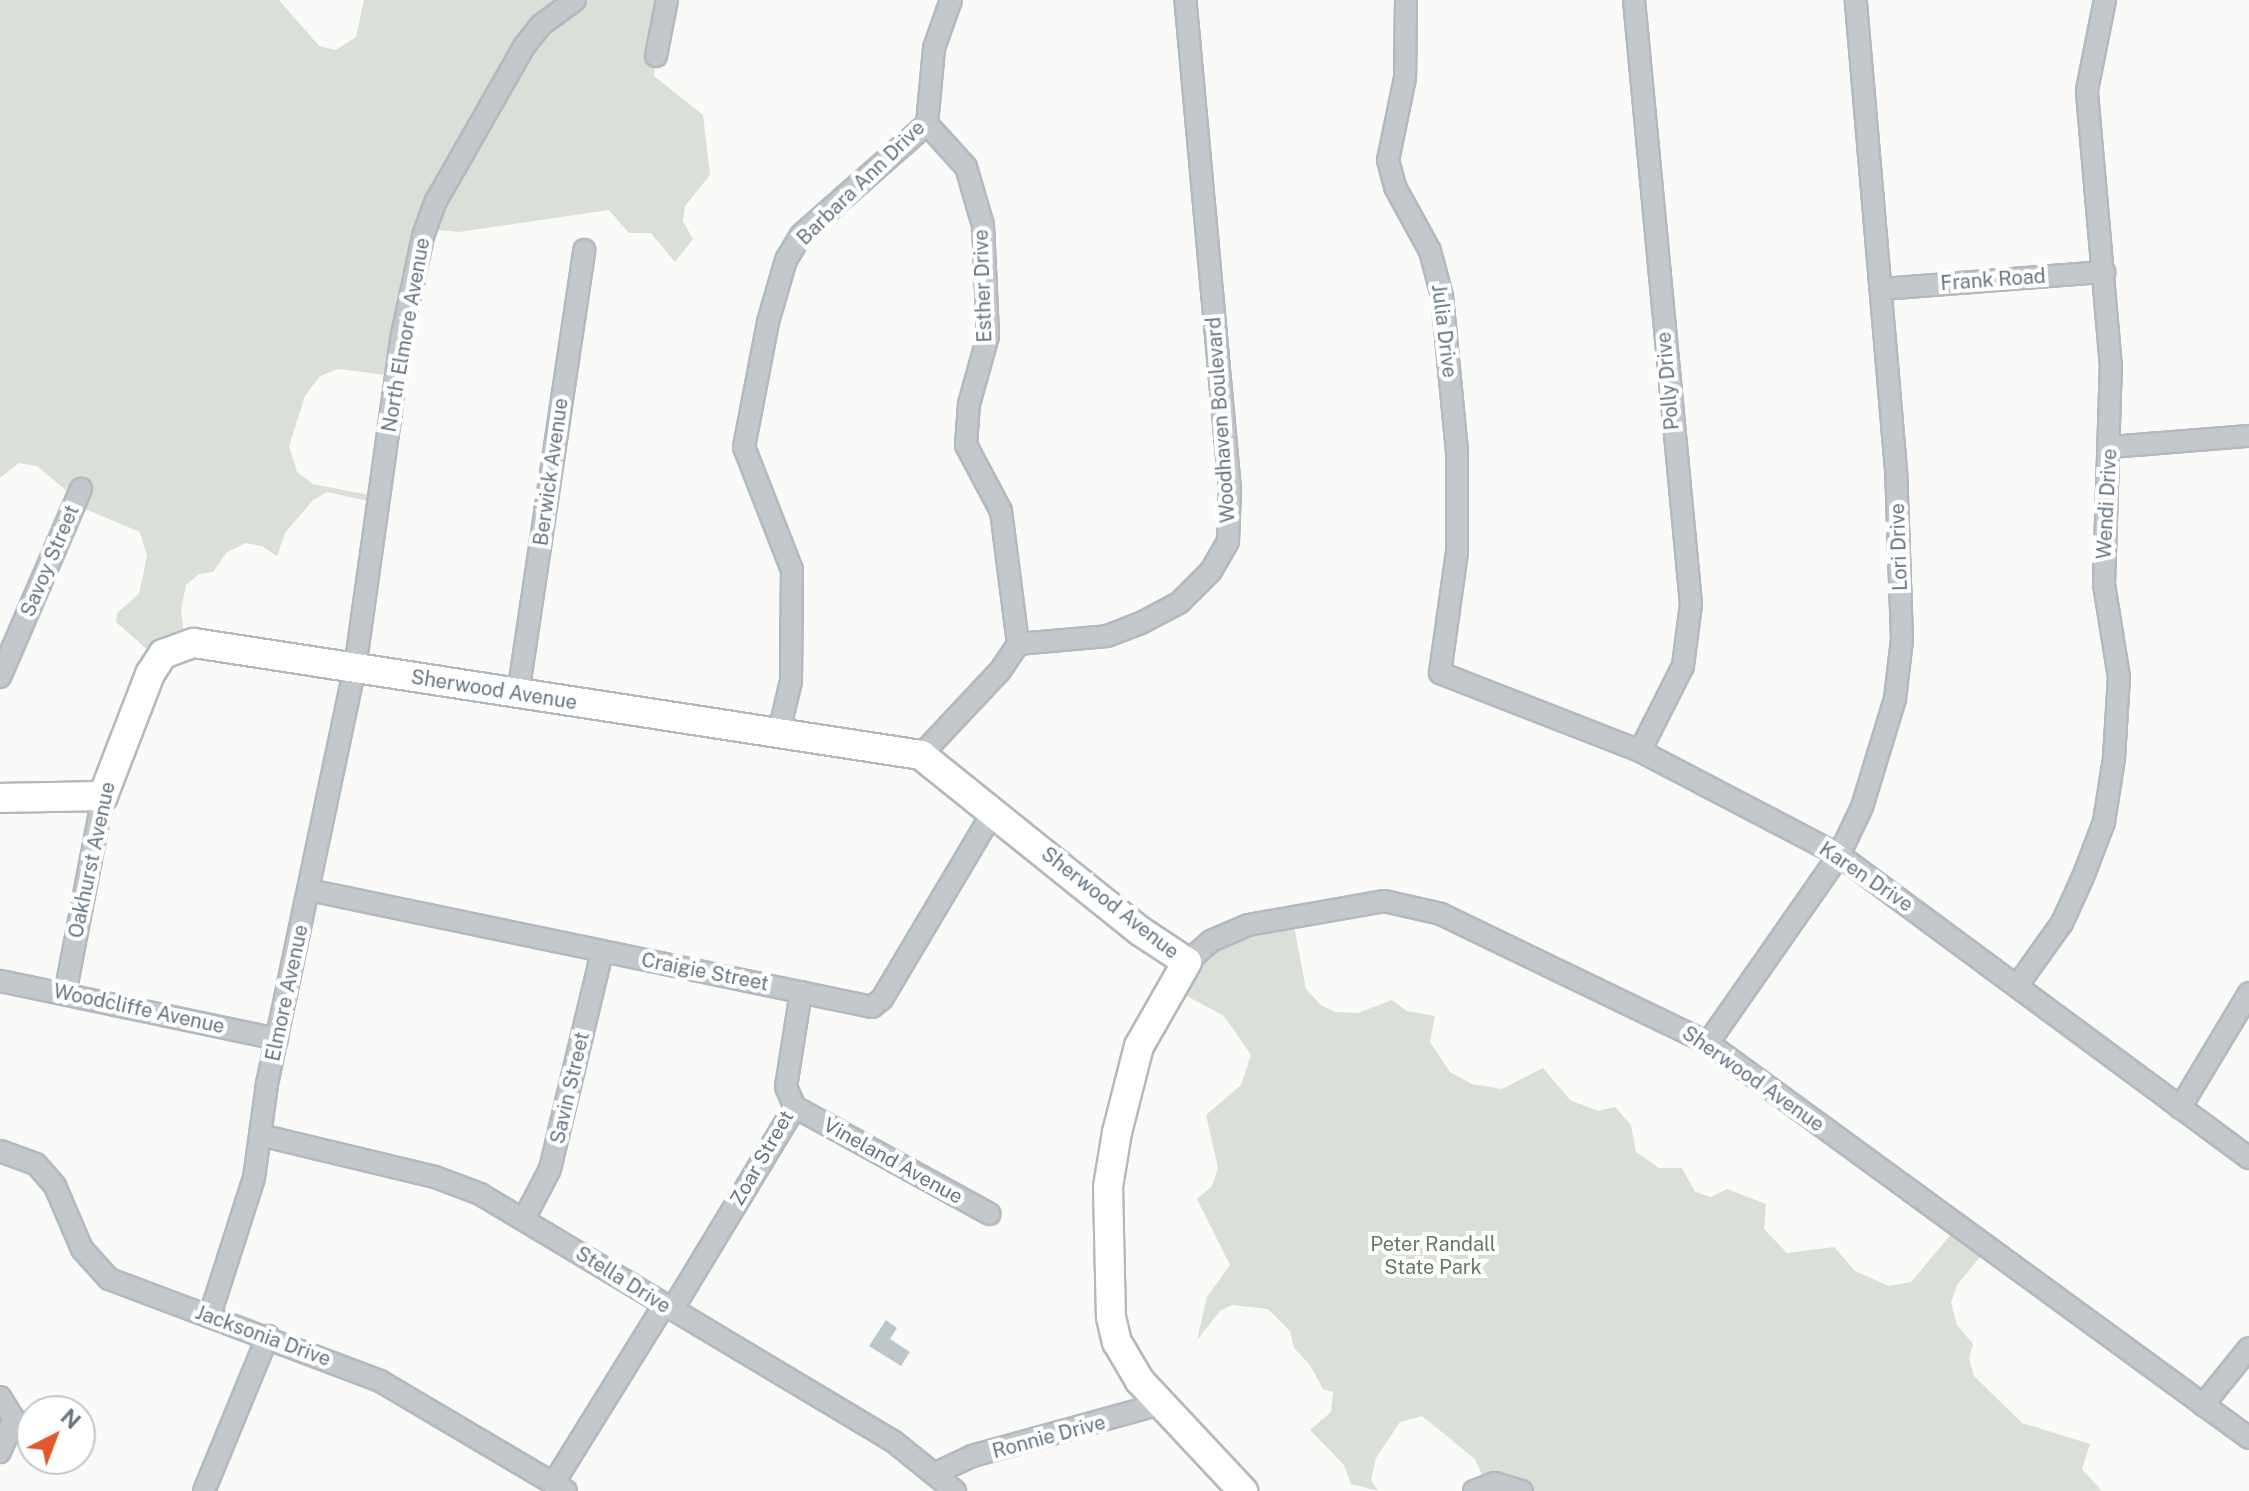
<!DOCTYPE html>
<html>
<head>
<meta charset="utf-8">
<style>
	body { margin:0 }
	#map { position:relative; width:2249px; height:1491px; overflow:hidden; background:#fafaf8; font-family:"Public Sans",sans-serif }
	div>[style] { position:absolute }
	.green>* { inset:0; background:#dadfd7 }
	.water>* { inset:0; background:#bbc7cb }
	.roads { filter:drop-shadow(2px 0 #b3babf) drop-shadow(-2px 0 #b3babf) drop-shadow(0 2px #b3babf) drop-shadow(0 -2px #b3babf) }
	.street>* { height:20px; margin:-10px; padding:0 10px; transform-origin:10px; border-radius:10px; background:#c3c8cc }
	.secondary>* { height:28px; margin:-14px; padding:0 14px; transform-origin:14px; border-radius:14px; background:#fff }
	span { translate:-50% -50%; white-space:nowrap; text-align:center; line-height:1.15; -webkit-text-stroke:8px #fff; paint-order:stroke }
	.street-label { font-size:20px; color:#657683 }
	.park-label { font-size:20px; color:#687a64 }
	.north { position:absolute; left:16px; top:1395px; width:80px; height:80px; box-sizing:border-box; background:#fff; border:2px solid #c1c8cd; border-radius:50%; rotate:42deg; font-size:22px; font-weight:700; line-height:32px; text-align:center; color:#657683 }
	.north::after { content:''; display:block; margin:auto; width:28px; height:36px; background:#e4572e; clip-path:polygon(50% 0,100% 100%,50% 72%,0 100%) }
</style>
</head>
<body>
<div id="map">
	<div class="green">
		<div style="clip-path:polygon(0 0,279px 0,319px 46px,336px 50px,356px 37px,364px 0,662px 0,654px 76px,703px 115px,710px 175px,685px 206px,683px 221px,693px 239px,675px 262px,651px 233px,629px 233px,609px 210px,459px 232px,426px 229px,394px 376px,338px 369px,320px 376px,305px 396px,289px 446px,297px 472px,313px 484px,379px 497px,377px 503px,327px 492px,313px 500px,285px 533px,277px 556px,262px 546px,246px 543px,227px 552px,213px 572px,199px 574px,186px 585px,181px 610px,186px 648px,158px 659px,116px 622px,117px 613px,139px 594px,147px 556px,140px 532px,73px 504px,68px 492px,37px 466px,19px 463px,0 478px)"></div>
		<div style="clip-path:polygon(1294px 926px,1306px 989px,1321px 1005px,1335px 1012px,1358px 1013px,1392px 1000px,1407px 1011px,1435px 1016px,1430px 1042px,1450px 1072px,1472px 1084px,1502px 1089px,1543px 1068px,1570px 1100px,1598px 1111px,1615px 1107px,1631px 1125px,1636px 1152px,1659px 1168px,1682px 1168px,1695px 1192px,1711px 1197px,1727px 1189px,1766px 1204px,1764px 1229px,1787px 1253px,1834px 1247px,1855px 1271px,1889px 1286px,1911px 1282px,1954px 1231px,1985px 1251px,1957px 1285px,1951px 1303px,1957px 1325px,1973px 1344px,1969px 1358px,1974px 1376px,2022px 1423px,2090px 1444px,2082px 1469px,2102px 1491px,1507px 1491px,1486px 1484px,1475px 1459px,1422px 1416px,1400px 1422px,1376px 1458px,1371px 1480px,1378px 1491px,1351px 1484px,1344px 1465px,1310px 1430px,1331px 1412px,1333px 1392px,1323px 1389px,1310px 1365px,1294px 1348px,1290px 1331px,1268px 1309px,1232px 1305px,1220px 1311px,1197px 1340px,1207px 1297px,1230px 1265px,1197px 1199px,1212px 1186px,1218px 1168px,1206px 1115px,1241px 1085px,1251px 1055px,1224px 1016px,1172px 988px,1207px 946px,1257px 930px)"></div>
	</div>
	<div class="water">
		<div style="clip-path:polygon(886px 1320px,897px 1328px,890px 1339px,910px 1352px,901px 1366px,869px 1346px)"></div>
	</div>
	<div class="roads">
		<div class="street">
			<div style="left:1406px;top:0;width:78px;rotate:90.7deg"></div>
			<div style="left:1405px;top:78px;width:84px;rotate:101.7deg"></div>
			<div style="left:1388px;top:160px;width:28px;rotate:75deg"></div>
			<div style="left:1395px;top:187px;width:73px;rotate:61.3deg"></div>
			<div style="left:1430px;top:251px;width:47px;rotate:75.1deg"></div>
			<div style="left:1442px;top:296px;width:158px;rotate:84.5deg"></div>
			<div style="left:1457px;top:453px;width:99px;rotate:90deg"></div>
			<div style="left:1457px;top:552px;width:122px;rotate:98deg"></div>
			<div style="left:1440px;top:673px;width:215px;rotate:21.3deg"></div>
			<div style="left:1640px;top:751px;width:225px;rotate:27.6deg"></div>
			<div style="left:1839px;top:855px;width:510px;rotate:36.47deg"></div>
			<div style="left:1634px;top:0;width:607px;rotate:84.61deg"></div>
			<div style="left:1691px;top:604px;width:63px;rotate:97.4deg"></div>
			<div style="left:1683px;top:666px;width:95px;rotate:116.8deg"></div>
			<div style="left:656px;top:56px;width:57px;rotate:-78.9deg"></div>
			<div style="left:927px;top:124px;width:58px;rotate:47.8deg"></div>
			<div style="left:966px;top:167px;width:60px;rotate:73.7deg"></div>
			<div style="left:983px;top:225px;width:111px;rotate:87.4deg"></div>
			<div style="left:988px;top:336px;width:71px;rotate:105.6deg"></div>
			<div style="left:969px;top:404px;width:41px;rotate:94.2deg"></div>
			<div style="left:966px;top:445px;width:75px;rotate:62.1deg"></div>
			<div style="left:1001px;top:511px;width:134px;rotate:82.7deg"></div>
			<div style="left:1882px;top:289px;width:223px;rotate:-4.4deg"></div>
			<div style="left:2111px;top:447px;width:138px;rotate:-4.6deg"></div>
			<div style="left:1018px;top:644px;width:89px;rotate:-5.1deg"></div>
			<div style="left:1107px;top:636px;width:36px;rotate:-21deg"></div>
			<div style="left:1141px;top:623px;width:43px;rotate:-27.8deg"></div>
			<div style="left:1179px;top:603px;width:45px;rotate:-45deg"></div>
			<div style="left:1211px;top:571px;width:34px;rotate:-60deg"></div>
			<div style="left:1228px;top:541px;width:51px;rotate:-87.8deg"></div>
			<div style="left:1230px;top:490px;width:492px;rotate:-95.2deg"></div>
			<div style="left:0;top:677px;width:205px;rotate:-66.7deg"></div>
			<div style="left:518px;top:694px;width:449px;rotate:-81.5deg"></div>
			<div style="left:778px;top:736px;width:57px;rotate:-76.7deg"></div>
			<div style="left:791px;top:681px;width:111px;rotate:-89.5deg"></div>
			<div style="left:792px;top:570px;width:132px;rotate:-111.3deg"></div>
			<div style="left:744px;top:447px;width:127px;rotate:-79.1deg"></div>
			<div style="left:768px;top:322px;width:65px;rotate:-73.8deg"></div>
			<div style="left:786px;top:260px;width:29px;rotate:-59deg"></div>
			<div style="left:801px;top:235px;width:168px;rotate:-41.4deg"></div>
			<div style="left:927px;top:124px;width:76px;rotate:-84.7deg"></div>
			<div style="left:934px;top:48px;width:51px;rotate:-70.5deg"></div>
			<div style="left:921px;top:755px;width:115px;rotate:-46.8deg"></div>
			<div style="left:1000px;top:671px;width:32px;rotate:-56deg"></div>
			<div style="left:309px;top:890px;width:575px;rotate:11.74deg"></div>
			<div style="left:872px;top:1007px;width:13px;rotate:-39deg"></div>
			<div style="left:882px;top:999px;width:220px;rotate:-59.3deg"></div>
			<div style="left:1187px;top:962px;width:32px;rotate:-41deg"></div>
			<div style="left:1211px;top:941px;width:40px;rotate:-23.4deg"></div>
			<div style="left:1248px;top:925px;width:138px;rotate:-10deg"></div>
			<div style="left:1384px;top:901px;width:58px;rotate:12.8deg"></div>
			<div style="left:1441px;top:914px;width:297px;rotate:25.8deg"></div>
			<div style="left:1708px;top:1043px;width:670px;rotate:36.13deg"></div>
			<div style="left:0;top:981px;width:283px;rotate:11.8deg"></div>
			<div style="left:2017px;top:986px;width:77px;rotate:-54.5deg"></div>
			<div style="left:2062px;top:923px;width:51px;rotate:-65.5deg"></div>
			<div style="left:2083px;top:877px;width:59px;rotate:-69.1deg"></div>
			<div style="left:2104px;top:822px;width:65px;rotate:-81.1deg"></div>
			<div style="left:2114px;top:758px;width:81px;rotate:-86.5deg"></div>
			<div style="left:2119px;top:677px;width:94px;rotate:-99.2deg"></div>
			<div style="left:2104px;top:584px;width:217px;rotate:-88.2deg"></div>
			<div style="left:2111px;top:367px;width:278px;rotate:-95deg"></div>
			<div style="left:2087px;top:90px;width:92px;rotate:-78.7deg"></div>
			<div style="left:801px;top:992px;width:96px;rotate:99deg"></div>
			<div style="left:786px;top:1087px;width:22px;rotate:66deg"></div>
			<div style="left:795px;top:1107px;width:222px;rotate:28.8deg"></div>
			<div style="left:65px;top:994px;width:202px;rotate:-79.1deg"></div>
			<div style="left:1708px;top:1043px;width:229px;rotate:-55.1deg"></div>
			<div style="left:1839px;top:855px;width:53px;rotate:-64.4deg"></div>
			<div style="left:1862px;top:807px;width:113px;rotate:-73deg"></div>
			<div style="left:1895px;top:699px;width:60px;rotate:-83.3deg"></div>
			<div style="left:1902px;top:639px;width:169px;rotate:-92deg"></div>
			<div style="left:1896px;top:470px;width:472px;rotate:-94.9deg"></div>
			<div style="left:2180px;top:1108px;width:134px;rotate:-59deg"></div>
			<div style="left:260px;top:1135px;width:180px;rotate:13.5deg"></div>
			<div style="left:435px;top:1177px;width:48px;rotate:20.7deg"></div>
			<div style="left:480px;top:1194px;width:481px;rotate:30.9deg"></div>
			<div style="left:893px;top:1441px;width:80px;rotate:38.9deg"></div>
			<div style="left:0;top:1151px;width:38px;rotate:20deg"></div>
			<div style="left:36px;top:1164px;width:29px;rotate:49deg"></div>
			<div style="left:55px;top:1186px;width:69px;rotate:66.8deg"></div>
			<div style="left:82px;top:1249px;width:40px;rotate:48deg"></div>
			<div style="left:109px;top:1279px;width:290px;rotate:20.6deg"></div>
			<div style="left:380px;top:1381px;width:216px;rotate:30.6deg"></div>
			<div style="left:524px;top:1219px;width:56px;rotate:-62.5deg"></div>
			<div style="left:550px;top:1169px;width:223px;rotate:-76.5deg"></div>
			<div style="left:672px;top:1310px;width:237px;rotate:-58.8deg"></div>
			<div style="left:210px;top:1315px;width:144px;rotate:-72.2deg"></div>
			<div style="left:254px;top:1178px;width:95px;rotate:-82.1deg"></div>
			<div style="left:267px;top:1084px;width:425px;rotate:-78.1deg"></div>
			<div style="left:355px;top:668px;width:336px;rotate:-82deg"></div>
			<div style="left:402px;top:335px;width:101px;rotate:-78deg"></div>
			<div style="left:423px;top:236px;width:37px;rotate:-70deg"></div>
			<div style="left:436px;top:201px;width:180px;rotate:-60.3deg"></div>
			<div style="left:525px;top:45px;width:26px;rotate:-51deg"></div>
			<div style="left:541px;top:25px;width:42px;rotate:-36.3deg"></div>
			<div style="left:0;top:1397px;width:26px;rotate:58deg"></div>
			<div style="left:14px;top:1419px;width:36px;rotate:113deg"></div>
			<div style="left:2203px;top:1405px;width:73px;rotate:-51.1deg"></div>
			<div style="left:938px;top:1472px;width:38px;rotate:-25deg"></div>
			<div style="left:972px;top:1456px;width:196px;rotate:-15.4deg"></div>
			<div style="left:553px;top:1484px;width:211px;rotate:-58.2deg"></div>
			<div style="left:204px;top:1491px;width:168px;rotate:-67.6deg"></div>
			<div style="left:1474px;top:1491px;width:22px;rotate:-21deg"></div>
			<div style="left:1495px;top:1483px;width:28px;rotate:17deg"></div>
		</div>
		<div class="secondary">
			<div style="left:0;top:798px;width:103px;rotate:-1.1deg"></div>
			<div style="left:103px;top:796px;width:131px;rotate:-68.9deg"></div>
			<div style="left:150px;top:674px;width:24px;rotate:-57deg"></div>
			<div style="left:163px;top:654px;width:33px;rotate:-20deg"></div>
			<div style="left:194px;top:643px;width:736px;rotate:8.76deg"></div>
			<div style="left:921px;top:755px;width:281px;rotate:38.8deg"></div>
			<div style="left:1140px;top:931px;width:56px;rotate:33.4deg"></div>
			<div style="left:1187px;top:962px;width:97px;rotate:119.7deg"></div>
			<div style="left:1139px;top:1046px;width:89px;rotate:104.3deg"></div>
			<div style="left:1117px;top:1132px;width:56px;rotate:99.3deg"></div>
			<div style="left:1108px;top:1187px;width:130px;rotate:88.7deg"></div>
			<div style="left:1111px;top:1317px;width:26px;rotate:77deg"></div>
			<div style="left:1117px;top:1342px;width:45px;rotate:59.5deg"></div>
			<div style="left:1140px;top:1381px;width:151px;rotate:46.9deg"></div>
		</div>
	</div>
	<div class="street-label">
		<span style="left:861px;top:183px;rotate:-44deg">Barbara Ann Drive</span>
		<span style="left:1993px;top:280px;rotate:-4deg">Frank Road</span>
		<span style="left:983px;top:286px;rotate:-92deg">Esther Drive</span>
		<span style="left:1444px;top:331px;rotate:83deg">Julia Drive</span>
		<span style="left:406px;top:335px;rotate:-80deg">North Elmore Avenue</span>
		<span style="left:1668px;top:381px;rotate:-95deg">Polly Drive</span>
		<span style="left:1221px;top:420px;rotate:-94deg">Woodhaven Boulevard</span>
		<span style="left:551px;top:472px;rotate:-82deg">Berwick Avenue</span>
		<span style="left:2107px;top:504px;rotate:-87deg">Wendi Drive</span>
		<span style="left:1899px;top:547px;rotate:-92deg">Lori Drive</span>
		<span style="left:50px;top:561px;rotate:-67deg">Savoy Street</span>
		<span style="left:494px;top:690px;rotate:9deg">Sherwood Avenue</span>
		<span style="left:92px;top:860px;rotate:-78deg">Oakhurst Avenue</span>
		<span style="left:1866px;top:877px;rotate:34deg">Karen Drive</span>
		<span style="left:1110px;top:903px;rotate:38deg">Sherwood Avenue</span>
		<span style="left:705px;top:972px;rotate:11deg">Craigie Street</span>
		<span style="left:287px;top:993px;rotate:-78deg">Elmore Avenue</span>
		<span style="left:139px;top:1009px;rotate:12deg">Woodcliffe Avenue</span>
		<span style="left:1753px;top:1079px;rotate:35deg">Sherwood Avenue</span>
		<span style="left:570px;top:1088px;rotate:-77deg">Savin Street</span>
		<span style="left:762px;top:1158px;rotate:-60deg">Zoar Street</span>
		<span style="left:893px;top:1161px;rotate:29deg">Vineland Avenue</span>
		<span style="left:623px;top:1280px;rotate:32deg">Stella Drive</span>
		<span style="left:263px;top:1336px;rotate:20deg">Jacksonia Drive</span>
		<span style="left:1049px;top:1437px;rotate:-15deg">Ronnie Drive</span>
	</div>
	<div class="park-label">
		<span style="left:1433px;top:1256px">Peter Randall<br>State Park</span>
	</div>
	<div class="north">N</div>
</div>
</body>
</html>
